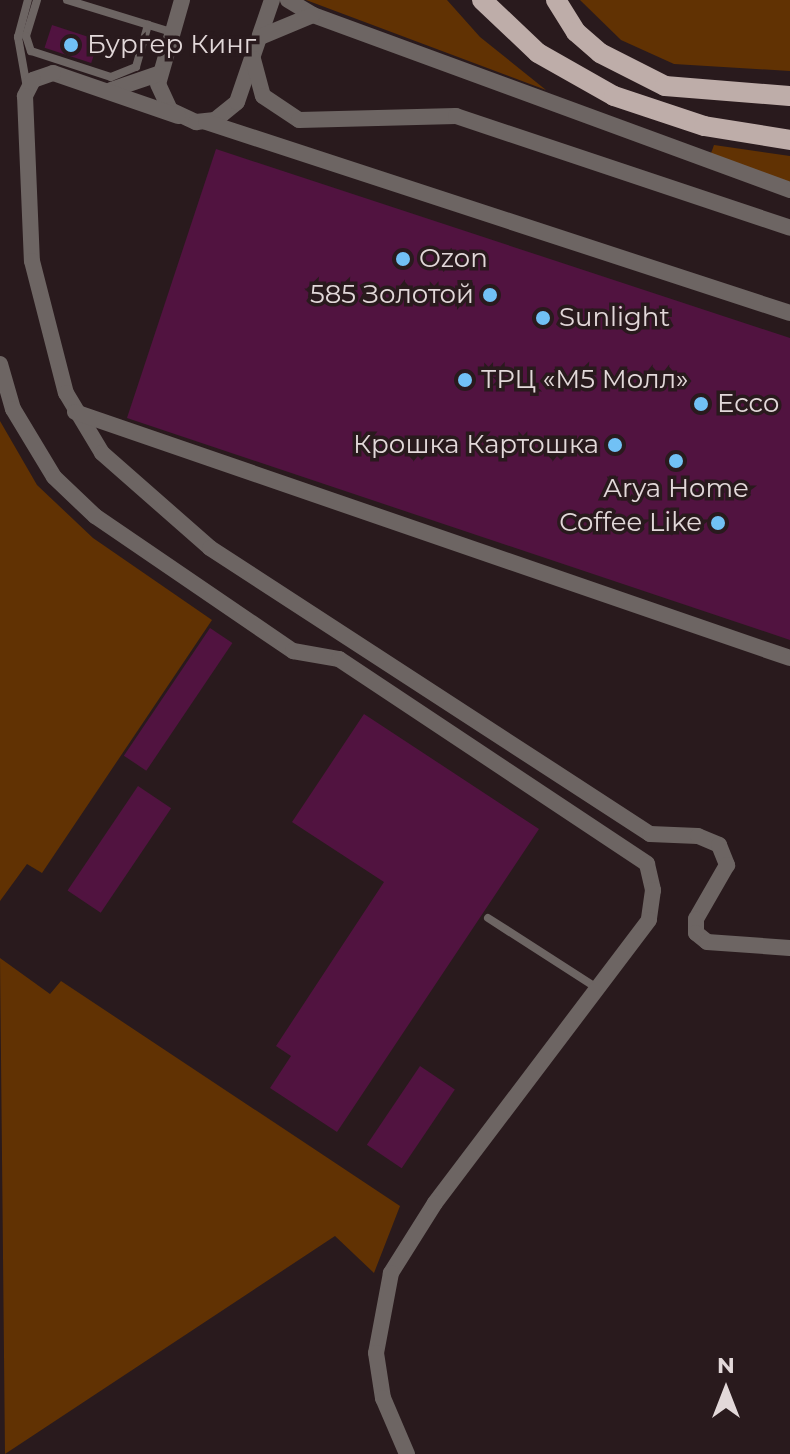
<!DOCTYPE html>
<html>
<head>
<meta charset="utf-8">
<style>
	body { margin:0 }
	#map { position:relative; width:790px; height:1454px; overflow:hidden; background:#291a1d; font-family:Montserrat,sans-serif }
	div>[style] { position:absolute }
	.green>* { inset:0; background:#613203 }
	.building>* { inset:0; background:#511340; transform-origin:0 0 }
	.lane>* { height:8px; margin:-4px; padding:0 4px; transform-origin:4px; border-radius:4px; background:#6d6563 }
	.street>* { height:16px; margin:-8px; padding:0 8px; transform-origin:8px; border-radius:8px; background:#6d6563 }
	.primary>* { height:20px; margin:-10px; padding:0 10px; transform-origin:10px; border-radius:10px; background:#beada9 }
	.dots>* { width:22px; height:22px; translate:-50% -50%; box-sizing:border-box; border:4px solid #291a1d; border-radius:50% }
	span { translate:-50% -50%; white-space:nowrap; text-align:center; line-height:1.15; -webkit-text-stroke:7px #291a1d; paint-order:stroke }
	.poi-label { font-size:26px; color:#e2d8d9 }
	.left { translate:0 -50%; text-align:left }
	.right { translate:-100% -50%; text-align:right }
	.north { position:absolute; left:686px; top:1350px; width:80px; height:80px; -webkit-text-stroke:6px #291a1d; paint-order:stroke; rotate:0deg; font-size:22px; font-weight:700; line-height:32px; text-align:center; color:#e2d8d9 }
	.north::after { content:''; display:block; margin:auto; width:28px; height:36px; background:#e2d8d9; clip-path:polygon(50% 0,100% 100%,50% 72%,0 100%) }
</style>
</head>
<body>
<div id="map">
	<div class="green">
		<div style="clip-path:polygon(306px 0,447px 0,480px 37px,546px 90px)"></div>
		<div style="clip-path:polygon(580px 0,790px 0,790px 71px,674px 64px,621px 40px)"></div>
		<div style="clip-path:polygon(714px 145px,790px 156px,790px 182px,710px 156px)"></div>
		<div style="clip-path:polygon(0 421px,37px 485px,93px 538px,212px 620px,42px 873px,27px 864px,0 901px)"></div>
		<div style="clip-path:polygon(0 958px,50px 994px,61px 981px,400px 1206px,374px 1273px,335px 1236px,5px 1454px)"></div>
	</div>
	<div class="building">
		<div style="left:52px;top:25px;width:49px;height:24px;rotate:18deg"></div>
		<div style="clip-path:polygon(216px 149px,790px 338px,790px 640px,127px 418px)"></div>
		<div style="left:210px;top:628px;width:27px;height:154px;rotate:34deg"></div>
		<div style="clip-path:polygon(364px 714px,539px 829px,337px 1132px,270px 1088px,291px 1056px,276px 1046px,384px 882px,292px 822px)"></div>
		<div style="left:138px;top:786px;width:40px;height:126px;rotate:34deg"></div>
		<div style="left:420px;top:1066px;width:42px;height:95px;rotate:34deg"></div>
	</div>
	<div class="lane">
		<div style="left:37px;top:0;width:38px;rotate:107deg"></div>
		<div style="left:26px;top:36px;width:16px;rotate:72deg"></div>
		<div style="left:31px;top:51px;width:84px;rotate:18deg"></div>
		<div style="left:111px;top:77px;width:27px;rotate:-22deg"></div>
		<div style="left:136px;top:67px;width:44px;rotate:-74.1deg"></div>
		<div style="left:67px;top:0;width:109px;rotate:17.1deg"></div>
		<div style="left:27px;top:88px;width:52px;rotate:-100deg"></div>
		<div style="left:18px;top:37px;width:38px;rotate:-75deg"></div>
		<div style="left:488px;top:918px;width:126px;rotate:32.7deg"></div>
	</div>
	<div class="street">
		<div style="left:182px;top:0;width:87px;rotate:105.9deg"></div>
		<div style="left:158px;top:84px;width:29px;rotate:65deg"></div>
		<div style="left:170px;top:110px;width:29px;rotate:25deg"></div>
		<div style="left:196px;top:122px;width:19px;rotate:-6deg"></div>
		<div style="left:215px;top:120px;width:28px;rotate:-39deg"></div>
		<div style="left:237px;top:102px;width:108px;rotate:-71.1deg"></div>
		<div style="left:288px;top:0;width:29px;rotate:31deg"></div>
		<div style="left:313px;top:15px;width:508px;rotate:20.15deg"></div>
		<div style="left:260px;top:37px;width:57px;rotate:-22.5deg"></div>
		<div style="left:253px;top:59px;width:38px;rotate:75deg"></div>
		<div style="left:263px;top:96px;width:43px;rotate:33.7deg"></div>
		<div style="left:299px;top:120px;width:157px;rotate:-1.5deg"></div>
		<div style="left:456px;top:116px;width:352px;rotate:18.5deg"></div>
		<div style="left:111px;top:90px;width:50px;rotate:-18.8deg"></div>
		<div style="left:178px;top:116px;width:132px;rotate:-161deg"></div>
		<div style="left:53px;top:73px;width:21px;rotate:161deg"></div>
		<div style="left:33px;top:80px;width:18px;rotate:117deg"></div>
		<div style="left:25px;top:96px;width:165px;rotate:87.6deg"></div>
		<div style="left:32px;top:261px;width:136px;rotate:75.6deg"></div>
		<div style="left:66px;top:393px;width:70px;rotate:59deg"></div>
		<div style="left:102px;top:453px;width:144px;rotate:41.3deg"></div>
		<div style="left:210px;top:548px;width:525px;rotate:33.02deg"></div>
		<div style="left:650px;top:834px;width:48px;rotate:2.4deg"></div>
		<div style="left:698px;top:836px;width:23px;rotate:23deg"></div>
		<div style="left:719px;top:845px;width:22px;rotate:68deg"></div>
		<div style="left:727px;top:865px;width:62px;rotate:119.9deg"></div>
		<div style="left:696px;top:919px;width:14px;rotate:90deg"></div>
		<div style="left:696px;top:933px;width:14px;rotate:39deg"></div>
		<div style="left:707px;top:942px;width:83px;rotate:4.1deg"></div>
		<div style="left:206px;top:122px;width:614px;rotate:18.11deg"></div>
		<div style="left:0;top:364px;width:47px;rotate:73.9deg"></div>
		<div style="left:13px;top:409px;width:79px;rotate:58.9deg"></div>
		<div style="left:54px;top:477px;width:57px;rotate:43.6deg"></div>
		<div style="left:95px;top:516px;width:240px;rotate:34.3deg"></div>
		<div style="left:293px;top:651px;width:47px;rotate:9.9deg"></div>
		<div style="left:339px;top:659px;width:370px;rotate:33.6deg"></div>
		<div style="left:647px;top:864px;width:27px;rotate:77deg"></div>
		<div style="left:653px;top:890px;width:30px;rotate:98deg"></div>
		<div style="left:649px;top:920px;width:355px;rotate:127.1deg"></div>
		<div style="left:435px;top:1203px;width:83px;rotate:122.2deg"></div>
		<div style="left:391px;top:1273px;width:81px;rotate:100.6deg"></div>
		<div style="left:376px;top:1353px;width:46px;rotate:81.2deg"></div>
		<div style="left:383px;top:1398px;width:61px;rotate:66.8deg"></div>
		<div style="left:75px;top:412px;width:756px;rotate:18.99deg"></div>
	</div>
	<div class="primary">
		<div style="left:482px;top:0;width:77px;rotate:43.4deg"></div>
		<div style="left:538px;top:53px;width:87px;rotate:29.5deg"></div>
		<div style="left:614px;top:96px;width:95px;rotate:18.4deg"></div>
		<div style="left:704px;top:126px;width:87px;rotate:9.2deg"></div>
		<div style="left:556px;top:0;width:38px;rotate:58deg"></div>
		<div style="left:576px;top:32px;width:32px;rotate:41deg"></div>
		<div style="left:600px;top:53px;width:73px;rotate:26.9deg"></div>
		<div style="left:665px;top:86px;width:125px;rotate:4.6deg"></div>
	</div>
	<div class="dots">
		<div style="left:71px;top:45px;background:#71c1f5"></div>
		<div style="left:403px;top:259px;background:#71c1f5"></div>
		<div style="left:490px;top:295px;background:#71c1f5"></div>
		<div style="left:543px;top:318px;background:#71c1f5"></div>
		<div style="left:465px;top:380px;background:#71c1f5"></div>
		<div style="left:701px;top:404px;background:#71c1f5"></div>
		<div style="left:615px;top:445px;background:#71c1f5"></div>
		<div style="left:676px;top:461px;background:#71c1f5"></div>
		<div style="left:718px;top:523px;background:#71c1f5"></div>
	</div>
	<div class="poi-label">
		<span class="left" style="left:87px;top:45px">Бургер Кинг</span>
		<span class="left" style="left:419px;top:259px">Ozon</span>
		<span class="right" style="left:474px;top:295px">585 Золотой</span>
		<span class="left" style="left:559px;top:318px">Sunlight</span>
		<span class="left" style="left:481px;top:380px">ТРЦ «М5 Молл»</span>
		<span class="left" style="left:717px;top:404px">Ecco</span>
		<span class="right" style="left:599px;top:445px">Крошка Картошка</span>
		<span style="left:676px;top:489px">Arya Home</span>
		<span class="right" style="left:702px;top:523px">Coffee Like</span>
	</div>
	<div class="north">N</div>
</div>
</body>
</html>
